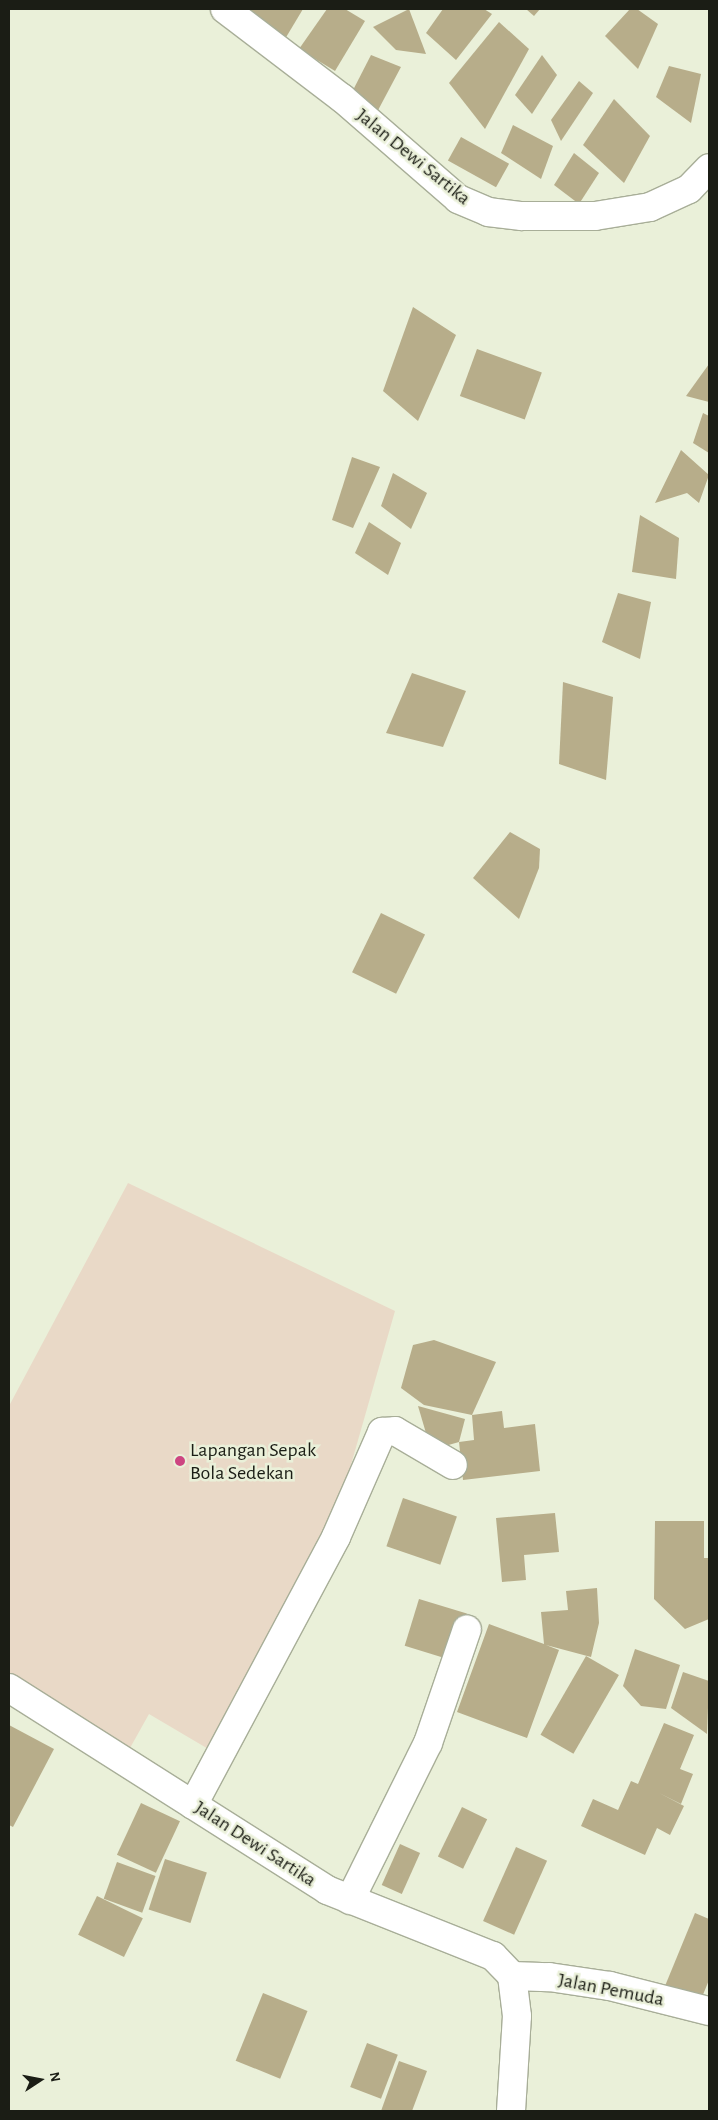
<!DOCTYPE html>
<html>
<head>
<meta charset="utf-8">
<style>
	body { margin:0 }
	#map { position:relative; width:718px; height:2120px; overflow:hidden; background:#eaf0d9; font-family:"Alegreya Sans",sans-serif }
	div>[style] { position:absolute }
	.green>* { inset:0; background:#e9d9c7 }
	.building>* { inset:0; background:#b7ad8a; transform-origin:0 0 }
	.roads { filter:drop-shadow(1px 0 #a8ae98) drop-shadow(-1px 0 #a8ae98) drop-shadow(0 1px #a8ae98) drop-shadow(0 -1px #a8ae98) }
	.minor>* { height:28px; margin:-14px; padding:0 14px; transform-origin:14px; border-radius:14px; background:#fff }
	.dots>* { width:14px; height:14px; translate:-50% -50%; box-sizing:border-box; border:2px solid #eaf0d9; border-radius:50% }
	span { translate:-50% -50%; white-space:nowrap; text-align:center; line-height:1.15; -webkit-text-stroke:5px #eaf0d9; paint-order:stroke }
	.street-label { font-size:20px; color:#1b1d15 }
	.poi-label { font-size:20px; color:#1b1d15 }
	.left { translate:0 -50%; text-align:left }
	.frame { position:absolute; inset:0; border:10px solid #1b1d15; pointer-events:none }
	.north { position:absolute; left:15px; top:2055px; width:50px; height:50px; -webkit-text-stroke:4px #eaf0d9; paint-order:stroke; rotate:79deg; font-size:14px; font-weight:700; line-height:20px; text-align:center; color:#1b1d15 }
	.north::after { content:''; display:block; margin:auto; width:18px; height:22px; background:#1b1d15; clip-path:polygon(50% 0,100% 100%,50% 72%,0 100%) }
</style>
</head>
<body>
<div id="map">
	<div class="green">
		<div style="clip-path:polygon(128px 1183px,395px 1311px,336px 1517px,210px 1750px,149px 1714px,130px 1748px,9px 1674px,9px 1406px)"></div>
	</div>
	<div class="building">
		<div style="clip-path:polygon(241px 9px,303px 9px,285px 39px)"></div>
		<div style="clip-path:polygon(327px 9px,345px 9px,365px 21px,335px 71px,299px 49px)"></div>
		<div style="clip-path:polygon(409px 9px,426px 54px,396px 50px,373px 27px)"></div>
		<div style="clip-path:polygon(443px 9px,484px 9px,492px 14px,456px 60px,426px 33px)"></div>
		<div style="clip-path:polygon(526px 9px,540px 9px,534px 16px)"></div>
		<div style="clip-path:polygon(630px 9px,637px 9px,658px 24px,638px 69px,605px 36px)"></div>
		<div style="clip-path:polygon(499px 22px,529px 49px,485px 129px,449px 83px)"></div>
		<div style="clip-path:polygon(371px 55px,401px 67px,376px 114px,350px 96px)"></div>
		<div style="clip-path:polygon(542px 55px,557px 75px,532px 114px,515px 95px)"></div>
		<div style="clip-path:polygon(669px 66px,701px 74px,691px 123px,656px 97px)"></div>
		<div style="clip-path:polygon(579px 81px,593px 93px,561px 141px,551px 120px)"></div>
		<div style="clip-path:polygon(614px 99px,650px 136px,624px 183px,583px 145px)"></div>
		<div style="clip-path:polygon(513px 125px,553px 146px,541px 179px,501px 153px)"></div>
		<div style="left:461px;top:137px;width:55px;height:27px;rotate:29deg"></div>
		<div style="clip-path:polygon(574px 153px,599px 173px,579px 204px,554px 185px)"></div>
		<div style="clip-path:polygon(413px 307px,456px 335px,418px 421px,383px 391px)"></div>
		<div style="left:477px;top:349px;width:69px;height:50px;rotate:20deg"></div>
		<div style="clip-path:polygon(709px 364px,709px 402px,686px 396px)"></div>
		<div style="clip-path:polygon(703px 413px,709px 416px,709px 453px,693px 443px)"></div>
		<div style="clip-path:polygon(681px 450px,709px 475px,699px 503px,687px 493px,655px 503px)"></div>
		<div style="clip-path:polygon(352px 457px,380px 467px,353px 528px,332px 520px)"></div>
		<div style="clip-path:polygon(393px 473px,427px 493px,411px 529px,381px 506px)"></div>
		<div style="clip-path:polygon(640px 515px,679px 538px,676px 579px,632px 572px)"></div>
		<div style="clip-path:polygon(369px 522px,401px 543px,388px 575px,355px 553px)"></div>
		<div style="clip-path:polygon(618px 593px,651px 602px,640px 659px,602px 642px)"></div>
		<div style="clip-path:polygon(412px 673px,466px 691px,443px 747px,386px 733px)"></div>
		<div style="clip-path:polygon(563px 682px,613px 697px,606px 780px,559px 764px)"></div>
		<div style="clip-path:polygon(510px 832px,540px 849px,539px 868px,519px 919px,473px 878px)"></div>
		<div style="left:381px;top:913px;width:49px;height:66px;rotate:26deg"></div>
		<div style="clip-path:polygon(434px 1340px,496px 1362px,472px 1415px,424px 1405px,401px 1388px,413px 1345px)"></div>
		<div style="clip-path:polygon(418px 1406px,465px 1419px,459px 1442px,431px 1450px)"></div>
		<div style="clip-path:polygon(502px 1411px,504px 1428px,535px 1424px,540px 1471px,463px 1480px,459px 1442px,474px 1440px,472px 1415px)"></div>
		<div style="left:403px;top:1498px;width:57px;height:51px;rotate:19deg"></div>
		<div style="clip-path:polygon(555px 1513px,559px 1552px,524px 1555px,526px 1580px,502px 1582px,496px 1518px)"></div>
		<div style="clip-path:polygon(655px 1521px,704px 1521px,704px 1558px,709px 1558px,709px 1619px,685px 1629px,654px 1599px)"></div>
		<div style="clip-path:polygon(597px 1588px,599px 1623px,591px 1657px,546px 1645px,559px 1650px,527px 1738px,457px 1712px,489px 1624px,544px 1644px,541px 1612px,568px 1610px,566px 1591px)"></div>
		<div style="left:419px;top:1599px;width:50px;height:49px;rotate:17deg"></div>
		<div style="clip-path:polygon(635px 1649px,680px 1665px,666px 1709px,641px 1706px,623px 1686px)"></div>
		<div style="left:586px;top:1656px;width:38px;height:91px;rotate:30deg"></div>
		<div style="clip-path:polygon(683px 1672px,709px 1681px,707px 1734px,671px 1708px)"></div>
		<div style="clip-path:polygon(664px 1723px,694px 1735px,680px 1769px,693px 1774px,681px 1804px,659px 1793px,684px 1806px,670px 1835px,657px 1828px,645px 1855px,581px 1826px,593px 1799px,618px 1810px,631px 1781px,638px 1784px)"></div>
		<div style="clip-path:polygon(9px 1725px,54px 1749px,13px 1827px,9px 1825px)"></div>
		<div style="left:141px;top:1803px;width:43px;height:57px;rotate:25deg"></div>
		<div style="left:462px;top:1807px;width:28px;height:55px;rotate:26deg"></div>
		<div style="left:400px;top:1844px;width:22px;height:45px;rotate:24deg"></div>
		<div style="left:516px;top:1847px;width:34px;height:81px;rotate:24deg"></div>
		<div style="left:165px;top:1859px;width:44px;height:53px;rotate:18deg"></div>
		<div style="left:117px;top:1862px;width:41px;height:39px;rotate:20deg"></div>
		<div style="left:97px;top:1896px;width:51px;height:43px;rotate:26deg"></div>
		<div style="clip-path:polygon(695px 1913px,709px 1919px,709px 1980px,700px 2002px,665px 1986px)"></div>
		<div style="left:263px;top:1993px;width:48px;height:73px;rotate:22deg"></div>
		<div style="left:367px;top:2043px;width:33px;height:47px;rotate:21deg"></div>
		<div style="clip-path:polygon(399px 2061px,427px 2071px,412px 2111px,381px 2111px)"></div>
	</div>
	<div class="roads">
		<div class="minor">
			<div style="left:225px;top:9px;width:147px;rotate:37.3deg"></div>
			<div style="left:342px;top:98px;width:154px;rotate:41deg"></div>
			<div style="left:458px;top:199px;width:33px;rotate:23deg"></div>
			<div style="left:488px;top:212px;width:34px;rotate:7deg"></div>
			<div style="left:522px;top:216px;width:73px"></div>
			<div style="left:595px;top:216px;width:56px;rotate:-9.3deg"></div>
			<div style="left:650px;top:207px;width:43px;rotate:-24.8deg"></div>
			<div style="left:689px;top:189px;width:29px;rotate:-46deg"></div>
			<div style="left:9px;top:1688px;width:377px;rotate:32.4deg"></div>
			<div style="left:327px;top:1890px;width:179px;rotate:21.7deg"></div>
			<div style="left:493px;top:1956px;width:28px;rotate:46deg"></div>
			<div style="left:193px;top:1805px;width:304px;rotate:-61.9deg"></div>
			<div style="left:336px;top:1537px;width:115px;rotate:-66.3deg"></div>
			<div style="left:382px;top:1432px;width:13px;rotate:-4deg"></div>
			<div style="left:395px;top:1431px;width:67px;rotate:30.4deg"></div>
			<div style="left:350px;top:1900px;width:175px;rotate:-63.6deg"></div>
			<div style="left:428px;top:1743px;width:120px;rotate:-71.1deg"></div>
			<div style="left:512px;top:1976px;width:37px;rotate:2deg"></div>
			<div style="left:549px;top:1977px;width:62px;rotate:8.4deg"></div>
			<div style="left:610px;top:1986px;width:102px;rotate:14.2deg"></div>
			<div style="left:511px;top:2111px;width:95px;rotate:-86.4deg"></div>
			<div style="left:517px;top:2016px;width:40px;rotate:-97.1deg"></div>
		</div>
	</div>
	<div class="dots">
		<div style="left:180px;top:1461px;background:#cd4581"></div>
	</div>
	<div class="street-label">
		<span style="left:413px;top:157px;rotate:39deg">Jalan Dewi Sartika</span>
		<span style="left:255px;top:1844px;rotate:33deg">Jalan Dewi Sartika</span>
		<span style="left:611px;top:1990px;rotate:11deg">Jalan Pemuda</span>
	</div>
	<div class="poi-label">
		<span class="left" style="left:190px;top:1462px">Lapangan Sepak<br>Bola Sedekan</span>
	</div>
	<div class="frame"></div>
	<div class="north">N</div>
</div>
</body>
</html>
